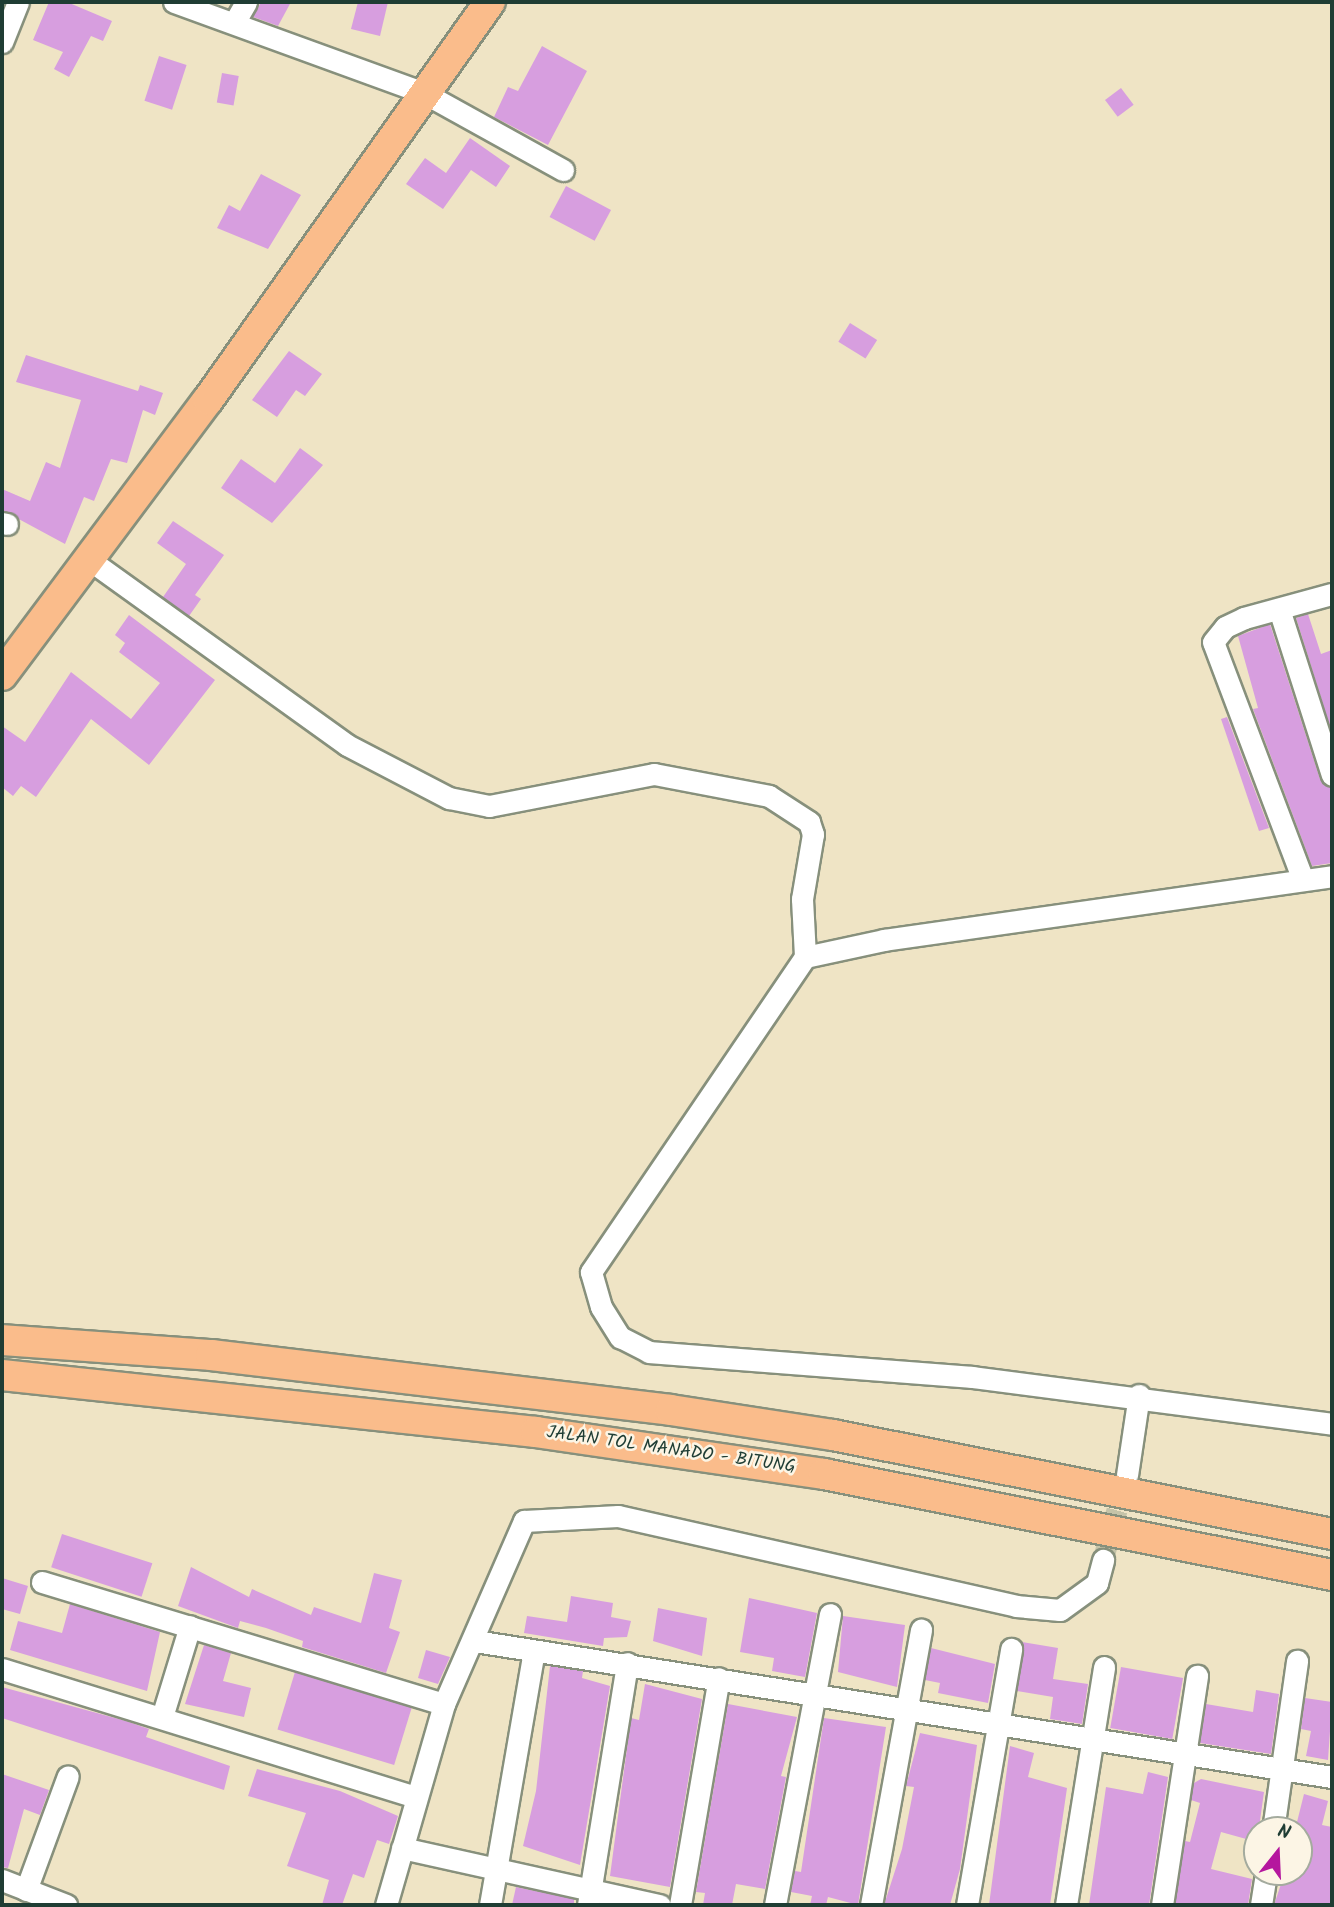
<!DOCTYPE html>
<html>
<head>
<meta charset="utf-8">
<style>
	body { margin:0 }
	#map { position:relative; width:1334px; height:1907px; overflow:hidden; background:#efe4c5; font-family:Kalam,sans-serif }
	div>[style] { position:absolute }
	.building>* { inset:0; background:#d79edf; transform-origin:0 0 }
	.minor-tunnel>* { height:21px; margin-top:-10.5px; transform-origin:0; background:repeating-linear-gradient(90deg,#c5c3a8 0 21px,transparent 0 31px) }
	.roads { filter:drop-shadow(2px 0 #87907c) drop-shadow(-2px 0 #87907c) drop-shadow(0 2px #87907c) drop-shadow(0 -2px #87907c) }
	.minor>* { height:21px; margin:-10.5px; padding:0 10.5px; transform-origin:10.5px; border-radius:10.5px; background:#fff }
	.highway>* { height:30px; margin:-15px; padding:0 15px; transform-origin:15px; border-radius:15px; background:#fabc8b }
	span { translate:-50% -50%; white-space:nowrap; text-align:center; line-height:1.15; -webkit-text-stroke:5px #fcf5e5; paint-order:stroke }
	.street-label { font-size:18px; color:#1f3d34 }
	.frame { position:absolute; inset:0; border:4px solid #1f3d34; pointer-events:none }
	.north { position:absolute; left:1243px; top:1816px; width:70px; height:70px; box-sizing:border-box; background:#fcf5e5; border:2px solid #a4ab9e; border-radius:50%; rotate:18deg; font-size:19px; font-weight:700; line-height:28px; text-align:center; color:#1f3d34 }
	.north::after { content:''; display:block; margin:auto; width:24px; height:32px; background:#b5179e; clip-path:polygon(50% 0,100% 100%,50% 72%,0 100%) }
</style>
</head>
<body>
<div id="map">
	<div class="building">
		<div style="clip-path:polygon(49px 2px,67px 2px,112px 21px,103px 41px,91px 36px,69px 77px,54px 69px,63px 52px,33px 40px)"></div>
		<div style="clip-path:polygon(261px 2px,291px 2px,278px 26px,253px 17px)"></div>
		<div style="clip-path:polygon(358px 2px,388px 2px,380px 36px,351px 29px)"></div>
		<div style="clip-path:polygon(542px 46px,587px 71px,548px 145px,494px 117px,508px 87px,518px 91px)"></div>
		<div style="left:159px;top:56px;width:29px;height:47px;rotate:18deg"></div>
		<div style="left:222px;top:73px;width:17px;height:30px;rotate:10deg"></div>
		<div style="left:1121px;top:88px;width:21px;height:20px;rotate:53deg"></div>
		<div style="clip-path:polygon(470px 138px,510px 166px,496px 187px,471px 170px,443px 209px,406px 184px,425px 158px,446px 173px)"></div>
		<div style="clip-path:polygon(261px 174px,301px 195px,268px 249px,217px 228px,229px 205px,240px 211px)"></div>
		<div style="left:566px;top:186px;width:51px;height:35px;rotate:28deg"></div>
		<div style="left:850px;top:323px;width:32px;height:22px;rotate:32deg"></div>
		<div style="clip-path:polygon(289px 351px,322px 374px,305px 396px,296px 390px,277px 417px,252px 400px)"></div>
		<div style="clip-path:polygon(26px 355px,138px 391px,140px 385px,163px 393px,155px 415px,143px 410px,127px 463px,111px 459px,94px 501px,84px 497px,65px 544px,2px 510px,2px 489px,30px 501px,46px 462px,60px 468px,81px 400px,16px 382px)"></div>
		<div style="clip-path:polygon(300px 448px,323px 465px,272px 523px,221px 488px,241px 459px,275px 483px)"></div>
		<div style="clip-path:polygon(173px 521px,224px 555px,195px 595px,201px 599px,189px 616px,163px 597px,186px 564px,157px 543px)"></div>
		<div style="clip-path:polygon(1308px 614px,1321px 654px,1332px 650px,1332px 733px,1296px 618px)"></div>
		<div style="clip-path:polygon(129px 615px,215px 680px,149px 765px,91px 719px,36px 797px,21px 786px,13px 796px,2px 787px,2px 726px,25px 742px,71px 672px,131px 719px,160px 683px,119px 652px,125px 643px,115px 635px)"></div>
		<div style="clip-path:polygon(1270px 624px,1320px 779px,1332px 788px,1332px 863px,1312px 866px,1253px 709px,1258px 708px,1238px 636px)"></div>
		<div style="clip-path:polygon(1227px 717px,1269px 828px,1259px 831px,1221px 719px)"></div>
		<div style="left:62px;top:1534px;width:95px;height:35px;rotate:18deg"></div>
		<div style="clip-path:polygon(191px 1567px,249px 1597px,252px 1589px,311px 1615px,314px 1607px,361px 1623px,374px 1573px,402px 1580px,389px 1628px,400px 1632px,386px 1673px,302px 1647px,303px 1641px,266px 1628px,240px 1621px,238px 1628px,178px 1606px)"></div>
		<div style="clip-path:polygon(2px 1578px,28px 1586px,20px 1614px,2px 1609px)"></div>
		<div style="clip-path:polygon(571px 1596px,613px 1603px,611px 1617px,631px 1621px,627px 1637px,604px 1638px,603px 1646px,524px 1633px,527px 1616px,567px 1622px)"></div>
		<div style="clip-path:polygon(749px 1598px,817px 1613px,805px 1677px,772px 1671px,774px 1658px,740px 1652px)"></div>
		<div style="clip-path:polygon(70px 1604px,160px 1632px,147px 1691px,10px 1650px,18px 1621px,62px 1633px)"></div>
		<div style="clip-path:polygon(658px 1608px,707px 1618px,702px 1656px,653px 1641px)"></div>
		<div style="clip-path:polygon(843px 1616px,905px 1625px,897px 1687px,838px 1672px)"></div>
		<div style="clip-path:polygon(1022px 1642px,1058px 1648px,1053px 1679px,1088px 1684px,1082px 1724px,1050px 1719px,1053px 1697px,1017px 1691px)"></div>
		<div style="clip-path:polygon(204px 1645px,231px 1653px,223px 1681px,251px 1688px,244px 1717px,185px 1704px)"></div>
		<div style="clip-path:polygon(931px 1648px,995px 1664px,988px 1703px,938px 1693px,940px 1683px,925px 1680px)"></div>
		<div style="clip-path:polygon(426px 1650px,450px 1657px,438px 1684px,418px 1678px)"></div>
		<div style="clip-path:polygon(550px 1666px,583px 1671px,582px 1678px,610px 1686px,580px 1865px,523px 1846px,536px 1791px)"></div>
		<div style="left:1121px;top:1667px;width:63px;height:62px;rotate:10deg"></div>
		<div style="left:295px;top:1672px;width:122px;height:60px;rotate:17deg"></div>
		<div style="clip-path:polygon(645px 1684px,702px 1699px,670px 1887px,610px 1876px,631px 1718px,639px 1720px)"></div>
		<div style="clip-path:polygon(2px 1687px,126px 1721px,149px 1729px,146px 1737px,230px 1766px,224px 1790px,2px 1718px)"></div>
		<div style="clip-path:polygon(1256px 1690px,1279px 1694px,1271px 1754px,1200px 1743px,1206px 1704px,1253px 1712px)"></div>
		<div style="clip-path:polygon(1305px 1698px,1332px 1702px,1328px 1760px,1306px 1756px,1311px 1731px,1301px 1729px)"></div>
		<div style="clip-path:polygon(728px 1704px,797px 1717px,781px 1776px,786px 1777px,765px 1889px,736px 1884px,732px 1905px,703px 1905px,705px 1893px,696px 1892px)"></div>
		<div style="clip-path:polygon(824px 1718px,886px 1727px,858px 1905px,828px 1897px,826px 1905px,810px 1905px,812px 1896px,791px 1892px,795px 1871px,801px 1872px)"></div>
		<div style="clip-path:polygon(920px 1733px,977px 1745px,960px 1869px,950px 1905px,884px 1905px,902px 1849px,914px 1787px,906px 1786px)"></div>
		<div style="clip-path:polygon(1010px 1746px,1034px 1753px,1028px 1777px,1067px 1788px,1050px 1905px,989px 1905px)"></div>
		<div style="clip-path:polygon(257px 1769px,340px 1791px,398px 1816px,389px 1844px,377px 1840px,364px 1878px,353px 1874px,342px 1905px,322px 1905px,329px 1880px,287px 1866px,306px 1813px,248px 1796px)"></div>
		<div style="clip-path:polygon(1148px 1772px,1168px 1777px,1149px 1905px,1089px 1905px,1106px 1787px,1143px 1794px)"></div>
		<div style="clip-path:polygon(2px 1774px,49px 1790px,40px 1815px,24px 1809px,8px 1868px,2px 1867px)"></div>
		<div style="clip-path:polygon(1201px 1779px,1264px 1792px,1257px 1842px,1221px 1832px,1211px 1869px,1252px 1879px,1248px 1905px,1175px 1905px,1185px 1841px,1190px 1842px,1200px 1803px,1191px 1800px,1194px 1783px)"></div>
		<div style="clip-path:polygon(1304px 1794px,1328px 1801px,1322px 1825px,1332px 1827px,1332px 1905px,1274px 1905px,1285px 1872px,1299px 1872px,1295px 1830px)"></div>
		<div style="clip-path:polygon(516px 1887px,574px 1899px,574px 1905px,512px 1905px)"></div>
	</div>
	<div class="minor-tunnel">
		<div style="left:1103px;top:1560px;width:82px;rotate:-74.4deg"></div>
	</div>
	<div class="roads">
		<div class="minor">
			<div style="left:174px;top:2px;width:266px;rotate:20deg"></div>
			<div style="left:424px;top:93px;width:159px;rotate:29deg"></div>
			<div style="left:234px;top:23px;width:24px;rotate:-60deg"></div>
			<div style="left:2px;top:42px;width:43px;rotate:-68.2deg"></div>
			<div style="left:2px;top:523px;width:5px;rotate:11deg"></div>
			<div style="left:91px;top:561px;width:315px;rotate:35.7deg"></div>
			<div style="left:347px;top:745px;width:115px;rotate:27.5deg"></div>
			<div style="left:449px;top:798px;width:41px;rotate:11.3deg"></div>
			<div style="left:489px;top:806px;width:168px;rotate:-11deg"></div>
			<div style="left:654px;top:774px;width:117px;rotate:10.8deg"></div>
			<div style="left:769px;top:796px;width:48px;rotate:33deg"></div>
			<div style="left:809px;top:822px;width:13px;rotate:72deg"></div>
			<div style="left:813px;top:834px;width:66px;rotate:99.6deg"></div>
			<div style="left:802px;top:899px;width:58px;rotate:87deg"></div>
			<div style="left:805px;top:957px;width:381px;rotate:124.2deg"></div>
			<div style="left:591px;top:1272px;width:36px;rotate:74deg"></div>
			<div style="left:601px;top:1307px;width:36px;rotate:58deg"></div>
			<div style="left:620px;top:1337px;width:33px;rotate:27deg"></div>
			<div style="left:649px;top:1352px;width:324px;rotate:4.4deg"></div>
			<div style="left:972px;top:1377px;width:363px;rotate:7.4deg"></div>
			<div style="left:1279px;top:609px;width:174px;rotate:72.3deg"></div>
			<div style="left:1303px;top:880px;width:254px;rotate:-110.7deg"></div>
			<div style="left:1213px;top:642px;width:19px;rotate:-51deg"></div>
			<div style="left:1225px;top:627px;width:21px;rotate:-25deg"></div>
			<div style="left:1244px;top:618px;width:91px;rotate:-15.3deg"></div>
			<div style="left:805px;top:957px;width:81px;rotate:-12.1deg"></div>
			<div style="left:884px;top:940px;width:453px;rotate:-8.1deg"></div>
			<div style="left:1127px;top:1475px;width:81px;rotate:-81.5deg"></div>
			<div style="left:42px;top:1582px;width:420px;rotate:16.9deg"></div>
			<div style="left:475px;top:1641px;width:868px;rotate:9.02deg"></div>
			<div style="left:2px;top:1669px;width:433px;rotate:17.2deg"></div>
			<div style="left:162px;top:1717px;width:95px;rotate:-72.9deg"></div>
			<div style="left:1273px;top:1830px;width:171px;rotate:-81.9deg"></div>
			<div style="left:402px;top:1848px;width:264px;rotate:12.5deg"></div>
			<div style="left:2px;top:1880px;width:69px;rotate:21.3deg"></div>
			<div style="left:26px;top:1890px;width:121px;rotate:-69.8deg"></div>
			<div style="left:386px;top:1905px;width:209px;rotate:-73.9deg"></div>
			<div style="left:444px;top:1704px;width:200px;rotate:-66.4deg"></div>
			<div style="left:524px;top:1521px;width:94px;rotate:-3deg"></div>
			<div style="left:618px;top:1516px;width:408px;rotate:12.7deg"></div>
			<div style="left:1016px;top:1606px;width:44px;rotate:5.2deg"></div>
			<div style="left:1060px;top:1610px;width:46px;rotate:-36.1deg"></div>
			<div style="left:1097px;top:1583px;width:24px;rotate:-75deg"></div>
			<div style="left:490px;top:1905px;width:258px;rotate:-80.2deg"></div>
			<div style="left:588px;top:1905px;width:245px;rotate:-80.8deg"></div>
			<div style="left:680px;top:1905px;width:230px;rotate:-80.3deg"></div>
			<div style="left:775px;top:1905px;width:296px;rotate:-79.3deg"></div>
			<div style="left:871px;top:1905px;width:280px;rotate:-79.7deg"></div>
			<div style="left:967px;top:1905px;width:260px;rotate:-80.2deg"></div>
			<div style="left:1066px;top:1905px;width:241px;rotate:-80.9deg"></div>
			<div style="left:1162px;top:1905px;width:232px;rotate:-81.3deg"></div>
			<div style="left:1261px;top:1905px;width:33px;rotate:-81deg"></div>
		</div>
		<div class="highway">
			<div style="left:2px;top:675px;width:344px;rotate:-53.2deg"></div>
			<div style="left:208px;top:400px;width:488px;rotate:-54.7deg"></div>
			<div style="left:2px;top:1340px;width:210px;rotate:4.1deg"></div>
			<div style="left:211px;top:1355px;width:463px;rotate:6.8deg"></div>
			<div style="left:671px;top:1410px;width:164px;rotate:8.8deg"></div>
			<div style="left:833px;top:1435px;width:509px;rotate:11.22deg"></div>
			<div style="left:2px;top:1375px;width:537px;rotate:6.09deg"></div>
			<div style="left:536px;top:1432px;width:291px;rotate:8.3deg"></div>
			<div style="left:824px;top:1474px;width:518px;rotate:11.24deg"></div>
		</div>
	</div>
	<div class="street-label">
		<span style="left:671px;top:1451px;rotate:8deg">JALAN TOL MANADO - BITUNG</span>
	</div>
	<div class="frame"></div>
	<div class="north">N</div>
</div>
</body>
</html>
